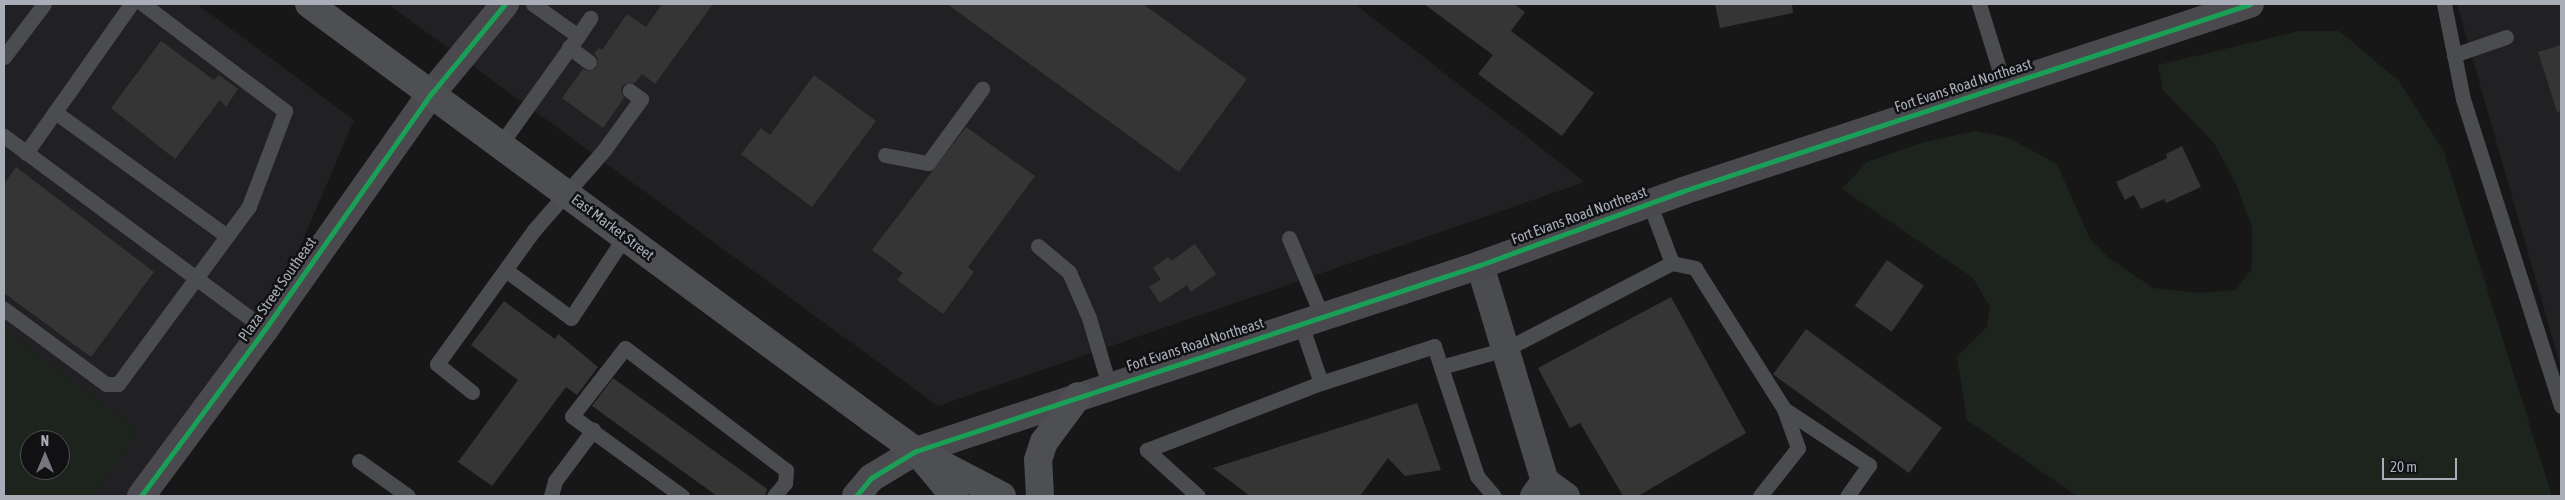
<!DOCTYPE html>
<html>
<head>
<meta charset="utf-8">
<style>
	body { margin:0 }
	#map { position:relative; width:2565px; height:500px; overflow:hidden; background:#171717; font-family:"Asap Condensed",sans-serif }
	div>[style] { position:absolute }
	.built>* { inset:0; background:#212123 }
	.green>* { inset:0; background:#1d241e }
	.building>* { inset:0; background:#353536; transform-origin:0 0 }
	.lane>* { height:15px; margin:-7.5px; padding:0 7.5px; transform-origin:7.5px; border-radius:7.5px; background:#4b4c50 }
	.street>* { height:28px; margin:-14px; padding:0 14px; transform-origin:14px; border-radius:14px; background:#4b4c50 }
	.secondary>* { height:28px; margin:-14px; padding:0 14px; transform-origin:14px; border-radius:14px; background:#4a4a4e }
	.primary>* { height:28px; margin:-14px; padding:0 14px; transform-origin:14px; border-radius:14px; background:#4d4f52 }
	.cycleway>* { height:5px; margin:-2.5px; padding:0 2.5px; transform-origin:2.5px; border-radius:2.5px; background:#1a9f57 }
	span { translate:-50% -50%; white-space:nowrap; text-align:center; line-height:1.15; -webkit-text-stroke:5px #111113; paint-order:stroke }
	.street-label { font-size:15px; color:#a8adb8 }
	.frame { position:absolute; inset:0; border:5px solid #a8adb8; pointer-events:none }
	.north { position:absolute; left:20px; top:430px; width:50px; height:50px; box-sizing:border-box; background:#111113; border:1px solid #4d4f55; border-radius:50%; rotate:0deg; font-size:14px; font-weight:700; line-height:20px; text-align:center; color:#a8adb8 }
	.north::after { content:''; display:block; margin:auto; width:18px; height:22px; background:#757880; clip-path:polygon(50% 0,100% 100%,50% 72%,0 100%) }
	.scale { position:absolute; left:2382px; top:458px; width:75px; height:22px; box-sizing:border-box; border:2px solid #a8adb8; border-top:0; padding-left:6px; font-size:15px; line-height:18px; white-space:nowrap; color:#a8adb8; -webkit-text-stroke:4px #111113; paint-order:stroke }
</style>
</head>
<body>
<div id="map">
	<div class="built">
		<div style="clip-path:polygon(evenodd,4px 4px,197px 4px,354px 120px,265px 329px,141px 496px,4px 496px,4px 4px,30px 440px,60px 440px,60px 470px,30px 470px,30px 440px)"></div>
		<div style="clip-path:polygon(388px 4px,1355px 4px,1585px 182px,938px 406px)"></div>
		<div style="clip-path:polygon(2457px 4px,2561px 4px,2561px 368px)"></div>
	</div>
	<div class="green">
		<div style="clip-path:polygon(2299px 31px,2339px 31px,2399px 81px,2444px 152px,2552px 496px,2077px 496px,1967px 420px,1957px 357px,1987px 327px,1990px 307px,1973px 278px,1842px 189px,1867px 162px,1921px 143px,1975px 131px,2009px 138px,2057px 164px,2090px 239px,2109px 258px,2153px 288px,2200px 293px,2236px 290px,2252px 269px,2252px 227px,2235px 182px,2214px 143px,2163px 90px,2158px 65px)"></div>
		<div style="clip-path:polygon(evenodd,4px 330px,139px 431px,93px 496px,4px 496px,4px 330px,30px 440px,60px 440px,60px 470px,30px 470px,30px 440px)"></div>
	</div>
	<div class="building">
		<div style="clip-path:polygon(662px 4px,713px 4px,655px 84px,642px 74px,635px 83px,623px 85px,621px 90px,624px 98px,603px 128px,562px 98px,583px 69px,588px 71px,596px 68px,598px 59px,594px 54px,599px 48px,602px 50px,627px 14px,646px 27px)"></div>
		<div style="clip-path:polygon(947px 4px,1143px 4px,1247px 79px,1179px 172px)"></div>
		<div style="clip-path:polygon(1424px 4px,1514px 4px,1525px 12px,1511px 31px,1594px 93px,1562px 136px,1478px 74px,1493px 55px)"></div>
		<div style="clip-path:polygon(1715px 4px,1792px 4px,1793px 13px,1720px 28px)"></div>
		<div style="clip-path:polygon(161px 41px,214px 80px,219px 75px,238px 89px,226px 107px,220px 100px,175px 159px,111px 108px)"></div>
		<div style="clip-path:polygon(2561px 45px,2561px 111px,2557px 112px,2538px 52px)"></div>
		<div style="clip-path:polygon(814px 75px,876px 121px,812px 207px,741px 154px,761px 128px,770px 135px)"></div>
		<div style="clip-path:polygon(966px 127px,1035px 176px,968px 267px,974px 272px,943px 314px,897px 280px,903px 273px,872px 250px)"></div>
		<div style="clip-path:polygon(2182px 146px,2201px 187px,2166px 203px,2164px 199px,2141px 209px,2134px 195px,2125px 200px,2116px 182px,2167px 158px,2166px 154px)"></div>
		<div style="clip-path:polygon(16px 167px,154px 272px,91px 357px,4px 293px,4px 184px)"></div>
		<div style="clip-path:polygon(1195px 244px,1216px 274px,1191px 292px,1187px 285px,1160px 303px,1149px 287px,1161px 279px,1153px 268px,1168px 257px,1171px 261px)"></div>
		<div style="left:1887px;top:260px;width:45px;height:56px;rotate:35deg"></div>
		<div style="clip-path:polygon(1671px 297px,1746px 433px,1638px 496px,1623px 496px,1580px 423px,1570px 428px,1538px 368px)"></div>
		<div style="clip-path:polygon(504px 301px,555px 339px,558px 334px,598px 367px,577px 395px,566px 387px,492px 486px,458px 462px,518px 380px,471px 345px)"></div>
		<div style="left:1806px;top:329px;width:168px;height:56px;rotate:36deg"></div>
		<div style="clip-path:polygon(613px 378px,767px 489px,765px 496px,717px 496px,592px 406px)"></div>
		<div style="clip-path:polygon(1417px 403px,1441px 470px,1405px 476px,1388px 458px,1360px 496px,1250px 496px,1213px 468px)"></div>
	</div>
	<div class="lane">
		<div style="left:1979px;top:4px;width:85px;rotate:72.8deg"></div>
		<div style="left:2444px;top:4px;width:97px;rotate:78.7deg"></div>
		<div style="left:2463px;top:99px;width:322px;rotate:72.3deg"></div>
		<div style="left:578px;top:36px;width:22px;rotate:-56deg"></div>
		<div style="left:569px;top:47px;width:25px;rotate:37deg"></div>
		<div style="left:2454px;top:55px;width:55px;rotate:-19.1deg"></div>
		<div style="left:4px;top:57px;width:66px;rotate:-53deg"></div>
		<div style="left:55px;top:112px;width:212px;rotate:35.8deg"></div>
		<div style="left:4px;top:136px;width:325px;rotate:36.5deg"></div>
		<div style="left:500px;top:145px;width:134px;rotate:-54.4deg"></div>
		<div style="left:578px;top:36px;width:55px;rotate:-144.6deg"></div>
		<div style="left:26px;top:153px;width:182px;rotate:-54.8deg"></div>
		<div style="left:885px;top:155px;width:44px;rotate:10.5deg"></div>
		<div style="left:928px;top:163px;width:92px;rotate:-53.9deg"></div>
		<div style="left:1289px;top:238px;width:85px;rotate:67.1deg"></div>
		<div style="left:1038px;top:246px;width:40px;rotate:40deg"></div>
		<div style="left:1069px;top:272px;width:50px;rotate:66.5deg"></div>
		<div style="left:1089px;top:318px;width:70px;rotate:73.4deg"></div>
		<div style="left:1672px;top:263px;width:24px;rotate:12deg"></div>
		<div style="left:1695px;top:268px;width:167px;rotate:57.7deg"></div>
		<div style="left:1784px;top:409px;width:102px;rotate:33.4deg"></div>
		<div style="left:1869px;top:465px;width:38px;rotate:125deg"></div>
		<div style="left:507px;top:271px;width:79px;rotate:36.3deg"></div>
		<div style="left:571px;top:318px;width:98px;rotate:-56.6deg"></div>
		<div style="left:4px;top:309px;width:127px;rotate:36.3deg"></div>
		<div style="left:106px;top:384px;width:12px"></div>
		<div style="left:118px;top:384px;width:221px;rotate:-53.6deg"></div>
		<div style="left:249px;top:206px;width:102px;rotate:-69.2deg"></div>
		<div style="left:285px;top:111px;width:178px;rotate:-143deg"></div>
		<div style="left:1301px;top:324px;width:62px;rotate:71.3deg"></div>
		<div style="left:1321px;top:383px;width:119px;rotate:-18.1deg"></div>
		<div style="left:1434px;top:346px;width:137px;rotate:71.7deg"></div>
		<div style="left:1477px;top:476px;width:26px;rotate:50deg"></div>
		<div style="left:1441px;top:367px;width:67px;rotate:-15.5deg"></div>
		<div style="left:1506px;top:349px;width:187px;rotate:-27.4deg"></div>
		<div style="left:1672px;top:263px;width:65px;rotate:-110.7deg"></div>
		<div style="left:472px;top:392px;width:45px;rotate:-141.3deg"></div>
		<div style="left:437px;top:364px;width:165px;rotate:-54.1deg"></div>
		<div style="left:534px;top:230px;width:106px;rotate:-48.8deg"></div>
		<div style="left:604px;top:150px;width:63px;rotate:-54deg"></div>
		<div style="left:641px;top:99px;width:14px;rotate:-144deg"></div>
		<div style="left:359px;top:461px;width:60px;rotate:35.5deg"></div>
		<div style="left:551px;top:496px;width:16px;rotate:-75deg"></div>
		<div style="left:555px;top:481px;width:64px;rotate:-53.3deg"></div>
		<div style="left:682px;top:496px;width:136px;rotate:-144deg"></div>
		<div style="left:572px;top:416px;width:86px;rotate:-52.1deg"></div>
		<div style="left:625px;top:348px;width:202px;rotate:37.2deg"></div>
		<div style="left:786px;top:470px;width:13px;rotate:94deg"></div>
		<div style="left:785px;top:483px;width:17px;rotate:130deg"></div>
		<div style="left:1198px;top:496px;width:69px;rotate:-138deg"></div>
		<div style="left:1147px;top:450px;width:186px;rotate:-21.1deg"></div>
		<div style="left:1760px;top:496px;width:61px;rotate:-51.6deg"></div>
		<div style="left:1798px;top:448px;width:41px;rotate:-109.7deg"></div>
	</div>
	<div class="street">
		<div style="left:1480px;top:265px;width:226px;rotate:73.3deg"></div>
		<div style="left:1545px;top:481px;width:19px;rotate:126deg"></div>
		<div style="left:1545px;top:481px;width:26px;rotate:36deg"></div>
		<div style="left:856px;top:496px;width:23px;rotate:-50deg"></div>
		<div style="left:871px;top:478px;width:52px;rotate:-31deg"></div>
	</div>
	<div class="secondary">
		<div style="left:916px;top:451px;width:594px;rotate:-18.25deg"></div>
		<div style="left:1480px;top:265px;width:216px;rotate:-20deg"></div>
		<div style="left:1683px;top:191px;width:597px;rotate:-18.25deg"></div>
		<div style="left:141px;top:496px;width:208px;rotate:-53.4deg"></div>
		<div style="left:265px;top:329px;width:288px;rotate:-54.8deg"></div>
		<div style="left:431px;top:94px;width:117px;rotate:-50.6deg"></div>
	</div>
	<div class="primary">
		<div style="left:309px;top:4px;width:701px;rotate:36.41deg"></div>
		<div style="left:873px;top:420px;width:53px;rotate:35.8deg"></div>
		<div style="left:916px;top:451px;width:97px;rotate:27.6deg"></div>
		<div style="left:924px;top:460px;width:47px;rotate:50.2deg"></div>
		<div style="left:1040px;top:496px;width:36px;rotate:-93deg"></div>
		<div style="left:1038px;top:460px;width:19px;rotate:-72deg"></div>
		<div style="left:1044px;top:442px;width:57px;rotate:-53.5deg"></div>
	</div>
	<div class="cycleway">
		<div style="left:141px;top:496px;width:208px;rotate:-53.4deg"></div>
		<div style="left:265px;top:329px;width:288px;rotate:-54.8deg"></div>
		<div style="left:431px;top:94px;width:117px;rotate:-50.6deg"></div>
		<div style="left:856px;top:496px;width:23px;rotate:-50deg"></div>
		<div style="left:871px;top:478px;width:52px;rotate:-31deg"></div>
		<div style="left:916px;top:451px;width:594px;rotate:-18.25deg"></div>
		<div style="left:1480px;top:265px;width:216px;rotate:-20deg"></div>
		<div style="left:1683px;top:191px;width:597px;rotate:-18.25deg"></div>
	</div>
	<div class="street-label">
		<span style="left:1963px;top:85px;rotate:-18deg">Fort Evans Road Northeast</span>
		<span style="left:1579px;top:215px;rotate:-20deg">Fort Evans Road Northeast</span>
		<span style="left:613px;top:227px;rotate:37deg">East Market Street</span>
		<span style="left:277px;top:289px;rotate:-55deg">Plaza Street Southeast</span>
		<span style="left:1195px;top:344px;rotate:-18deg">Fort Evans Road Northeast</span>
	</div>
	<div class="frame"></div>
	<div class="north">N</div>
	<div class="scale">20 m</div>
</div>
</body>
</html>
